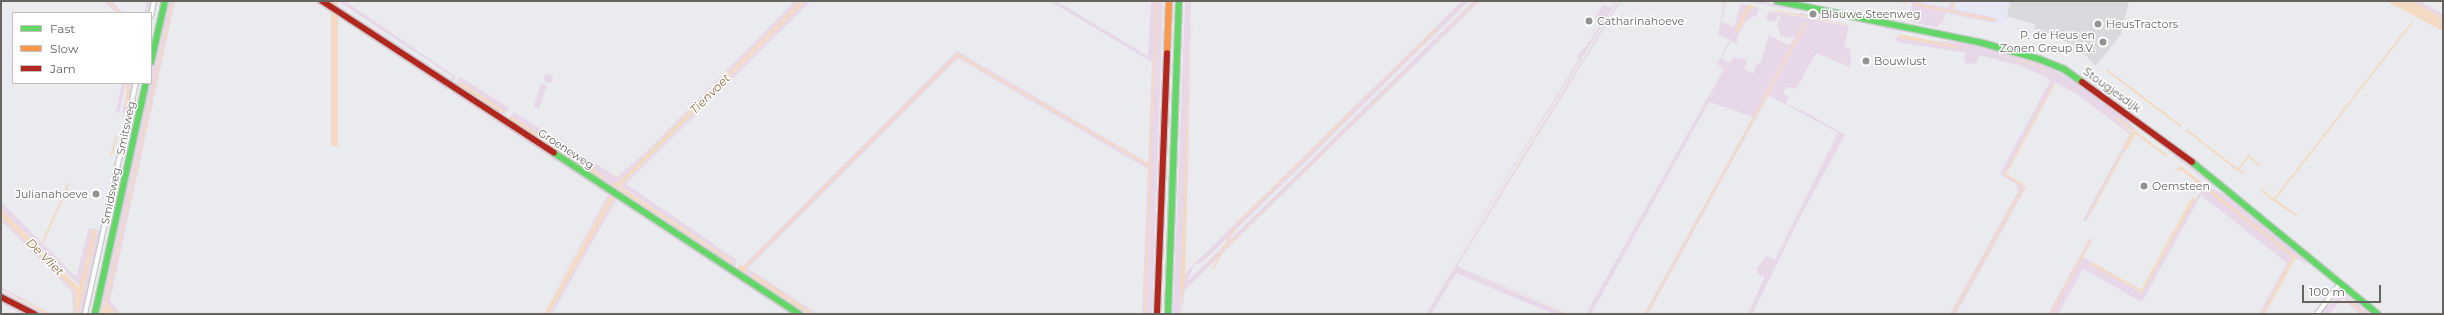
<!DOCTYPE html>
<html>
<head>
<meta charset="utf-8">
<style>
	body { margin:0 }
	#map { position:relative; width:2444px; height:315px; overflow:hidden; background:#eaebee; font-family:Montserrat,sans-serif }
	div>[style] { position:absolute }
	.commercial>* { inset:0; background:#e6e8f6 }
	.industrial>* { inset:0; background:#dadade }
	.green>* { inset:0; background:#e7d7e8; transform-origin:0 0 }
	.round { border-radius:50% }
	.water>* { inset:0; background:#f4dac3; transform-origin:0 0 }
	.stream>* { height:1.5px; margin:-0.75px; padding:0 0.75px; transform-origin:0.75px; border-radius:0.75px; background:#f4dac3 }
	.canal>* { height:5.5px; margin:-2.75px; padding:0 2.75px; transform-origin:2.75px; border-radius:2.75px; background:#f4dac3 }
	.roads { filter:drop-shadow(1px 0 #c8c9c9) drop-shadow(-1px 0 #c8c9c9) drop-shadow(0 1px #c8c9c9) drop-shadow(0 -1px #c8c9c9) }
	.street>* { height:4px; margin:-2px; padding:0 2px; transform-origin:2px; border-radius:2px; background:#fcfcfc }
	.fast>* { height:6px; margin:-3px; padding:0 3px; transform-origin:3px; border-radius:3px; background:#63d668 }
	.slow>* { height:6px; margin:-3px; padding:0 3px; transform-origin:3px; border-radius:3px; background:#ff974d }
	.jam>* { height:6px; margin:-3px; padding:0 3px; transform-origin:3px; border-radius:3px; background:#b3261e }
	.dots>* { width:11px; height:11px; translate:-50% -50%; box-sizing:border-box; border:2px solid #fff; border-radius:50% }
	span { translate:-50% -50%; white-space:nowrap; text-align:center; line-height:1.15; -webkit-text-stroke:3px #fff; paint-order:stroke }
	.poi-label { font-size:11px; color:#67645f }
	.left { translate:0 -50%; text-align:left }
	.right { translate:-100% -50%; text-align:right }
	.street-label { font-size:11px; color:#67645f }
	.water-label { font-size:12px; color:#906f42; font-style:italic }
	.frame { position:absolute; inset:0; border:2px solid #67645f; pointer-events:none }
	.legend { position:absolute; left:12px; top:12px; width:140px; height:72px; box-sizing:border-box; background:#fff; border:1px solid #c2c1bf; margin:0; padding:5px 7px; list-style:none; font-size:12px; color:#67645f }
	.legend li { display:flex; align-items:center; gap:8px; height:20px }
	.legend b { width:20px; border:1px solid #c2c1bf }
	.scale { position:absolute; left:2302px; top:285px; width:79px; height:18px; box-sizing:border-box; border:2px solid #67645f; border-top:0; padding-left:5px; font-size:12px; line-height:14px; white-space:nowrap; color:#67645f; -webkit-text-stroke:3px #fff; paint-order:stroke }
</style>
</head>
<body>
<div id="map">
	<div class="commercial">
		<div style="clip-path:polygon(1956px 1px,2011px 1px,2004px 24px,1997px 23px,1996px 18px,1954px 9px)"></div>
	</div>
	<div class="industrial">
		<div style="clip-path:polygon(2011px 1px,2013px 2px,2129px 1px,2121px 34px,2096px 66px,2076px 46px,2034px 29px,2035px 24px,2009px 17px,2006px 19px)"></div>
	</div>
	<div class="green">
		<div style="clip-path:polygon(104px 1px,112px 1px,123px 13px,116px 13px)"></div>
		<div style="clip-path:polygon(147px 1px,152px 1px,149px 13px,144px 13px)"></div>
		<div style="clip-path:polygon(167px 1px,175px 1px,110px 300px,120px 314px,116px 314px,105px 303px,102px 314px,98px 314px)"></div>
		<div style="clip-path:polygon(313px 1px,318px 1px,450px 87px,448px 90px)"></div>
		<div style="clip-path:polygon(326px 1px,331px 1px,452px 80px,453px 77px,338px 1px,345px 1px,456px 77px,454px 80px,449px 81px)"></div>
		<div style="clip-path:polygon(evenodd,795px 1px,800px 1px,619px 182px,611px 184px,733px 264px,734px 262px,621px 186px,806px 1px,811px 1px,626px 184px,737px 260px,735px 267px,510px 121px,509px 117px,514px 112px,617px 177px,646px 152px,795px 1px,511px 116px,604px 177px,603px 179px,511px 119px,511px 116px)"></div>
		<div style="clip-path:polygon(1050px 1px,1056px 1px,1148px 56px,1151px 1px,1155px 1px,1155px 62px,1157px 1px,1163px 1px,1152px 314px,1142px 314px,1148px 169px,958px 58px,748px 268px,818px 314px,814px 314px,754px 275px,753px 277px,809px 314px,803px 314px,738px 271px,957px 51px,1148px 163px,1152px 62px)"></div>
		<div style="clip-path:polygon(1185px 1px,1191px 1px,1184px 218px,1180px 314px,1173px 314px)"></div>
		<div style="clip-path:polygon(1193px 1px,1185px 273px,1462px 1px,1469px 1px,1204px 261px,1194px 265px,1188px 281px,1473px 1px,1480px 1px,1185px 290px,1182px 314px)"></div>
		<div style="clip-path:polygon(1611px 1px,1617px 1px,1422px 314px,1579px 59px,1577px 57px,1579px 53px,1587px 45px,1601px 24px,1594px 19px,1603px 5px,1611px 7px,1614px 3px)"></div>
		<div style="clip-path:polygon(1619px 1px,1621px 1px,1458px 265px,1458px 267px,1573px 314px,1461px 270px,1566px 314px,1554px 314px,1456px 273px,1431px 314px,1426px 314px)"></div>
		<div style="clip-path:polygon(1716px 1px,1726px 2px,1722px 22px,1734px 27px,1740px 7px,1742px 3px,1747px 5px,1738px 32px,1750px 9px,1756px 6px,1759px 9px,1758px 14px,1746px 21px,1737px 38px,1737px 44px,1731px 41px,1721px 59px,1729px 63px,1734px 57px,1747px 60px,1744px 69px,1753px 73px,1757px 63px,1760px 64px,1769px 35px,1786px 44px,1790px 44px,1795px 36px,1788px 38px,1780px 35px,1777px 25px,1781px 17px,1778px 15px,1775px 22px,1766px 19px,1769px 11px,1845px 26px,1849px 24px,1844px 47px,1850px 48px,1851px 62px,1849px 67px,1816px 53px,1796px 89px,1786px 87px,1783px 93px,1789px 97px,1786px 103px,1801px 111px,1802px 110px,1845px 135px,1800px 217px,1752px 314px,1748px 314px,1765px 277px,1757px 274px,1757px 269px,1766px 256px,1775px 260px,1838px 133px,1770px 96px,1767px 98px,1648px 314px,1644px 314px,1753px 117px,1709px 102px,1591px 314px,1586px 314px,1724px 69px,1717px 64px,1730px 40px,1718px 34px,1724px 3px)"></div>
		<div style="clip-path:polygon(1746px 1px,1758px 1px,1802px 10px,1782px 8px)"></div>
		<div style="clip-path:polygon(1912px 1px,1948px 8px,1951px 1px,1956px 1px,1954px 9px,1996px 18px,1997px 23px,1946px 13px,1942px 24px,1939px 24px,1937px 27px,1911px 22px)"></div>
		<div style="clip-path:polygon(2412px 1px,2419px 1px,2437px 11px,2443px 14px,2443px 19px)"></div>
		<div style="clip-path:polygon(1791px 13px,1815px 14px,1832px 21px,1818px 19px)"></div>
		<div style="clip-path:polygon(1829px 15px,1940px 37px,1892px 30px)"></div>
		<div style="clip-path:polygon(evenodd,1897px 36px,1957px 47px,1935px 41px,1968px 43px,2043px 64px,2082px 85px,2119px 112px,2137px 131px,2115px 118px,2132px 133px,2123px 150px,2126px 151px,2120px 156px,2086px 222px,2083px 220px,2130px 134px,2077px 94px,2055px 82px,2006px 174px,2026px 187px,1956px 314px,1950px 314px,2018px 192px,2016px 184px,2000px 174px,2049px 83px,2049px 79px,2024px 67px,1980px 55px,1976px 63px,1967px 64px,1964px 59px,1966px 53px,1898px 42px,1895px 39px,1897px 36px,1996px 54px,2031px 63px,2058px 76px,2030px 64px,1996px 54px)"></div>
		<div class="round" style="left:543.5px;top:73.5px;width:9px;height:9px"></div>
		<div style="clip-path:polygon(460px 77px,509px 108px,505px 114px,501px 115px,458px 88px,457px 82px)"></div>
		<div style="clip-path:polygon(122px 83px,126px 83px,119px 113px,116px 112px)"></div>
		<div style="clip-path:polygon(129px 83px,134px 83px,125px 114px,122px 113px)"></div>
		<div style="left:541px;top:84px;width:6px;height:24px;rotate:18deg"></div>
		<div style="clip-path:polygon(453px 89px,795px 314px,789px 314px,616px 200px,552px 314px,549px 314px,614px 198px,610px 196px,542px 314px,608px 195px,451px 92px)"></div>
		<div style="clip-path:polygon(2136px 125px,2162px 144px,2215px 187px,2202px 178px)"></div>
		<div style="clip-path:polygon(2200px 182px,2234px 200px,2296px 249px,2310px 265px,2295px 258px)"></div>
		<div style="clip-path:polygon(2204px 188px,2292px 257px,2262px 314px,2259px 314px,2287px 263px,2201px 195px,2142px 302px,2083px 269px,2058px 314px,2048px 314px,2090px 238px,2092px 240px,2083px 257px,2092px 262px,2091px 264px,2142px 293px,2195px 199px)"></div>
		<div style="clip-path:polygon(1px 202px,76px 277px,89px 228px,93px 229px,81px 287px,1px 209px)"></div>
		<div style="clip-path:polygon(1px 216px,75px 291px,75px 314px,73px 314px,72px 292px,1px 220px)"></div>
		<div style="clip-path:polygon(97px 230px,101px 231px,83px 314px,78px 314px)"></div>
		<div style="clip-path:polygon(1px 287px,53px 314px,1px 289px)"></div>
		<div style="clip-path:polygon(1px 291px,46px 314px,40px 314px,1px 294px)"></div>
		<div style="clip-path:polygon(2344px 295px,2350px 298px,2371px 314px,2359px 314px,2343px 298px,2329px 314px,2320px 314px,2336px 298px)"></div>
		<div style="clip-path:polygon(1px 300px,30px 314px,22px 314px,1px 303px)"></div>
	</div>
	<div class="water">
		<div style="left:331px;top:1px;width:7px;height:145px"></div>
		<div style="clip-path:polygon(800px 1px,806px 1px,620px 186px,734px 262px,733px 264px,611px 184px,619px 182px)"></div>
		<div style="left:1155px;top:1px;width:2px;height:60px"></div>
		<div style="clip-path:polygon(1191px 1px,1185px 277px,1180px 314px,1181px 270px)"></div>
		<div style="clip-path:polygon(1476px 1px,1478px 1px,1419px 57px)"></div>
		<div style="clip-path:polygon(1617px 1px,1519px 164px,1424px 314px,1515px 169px)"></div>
		<div style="clip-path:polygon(2386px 1px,2412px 1px,2427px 9px,2443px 19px,2443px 31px)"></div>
		<div style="clip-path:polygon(1747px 5px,1756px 6px,1750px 9px,1738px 32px,1735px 31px)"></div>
		<div style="clip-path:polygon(1774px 10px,1846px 24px,1846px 25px,1773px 11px)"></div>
		<div style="clip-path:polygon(1436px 28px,1438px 29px,1356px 108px,1356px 107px)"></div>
		<div style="clip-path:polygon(1899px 34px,1958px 46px,1957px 48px,1899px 38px)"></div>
		<div style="clip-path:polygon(1996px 54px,2031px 63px,2058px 76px,2030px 64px)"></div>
		<div style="left:1413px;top:63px;width:1px;height:64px;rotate:45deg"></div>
		<div style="clip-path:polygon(461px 82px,505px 111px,503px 113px,459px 85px)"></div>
		<div style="left:126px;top:83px;width:3px;height:31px"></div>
		<div style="clip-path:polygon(1351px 111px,1352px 113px,1238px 224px,1237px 223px)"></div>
		<div style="left:1363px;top:112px;width:1px;height:90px;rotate:45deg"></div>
		<div style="left:511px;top:116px;width:112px;height:3px;rotate:33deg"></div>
		<div style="clip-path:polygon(2116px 116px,2167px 155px,2166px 157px,2136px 134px,2126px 151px,2123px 150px,2132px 131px,2115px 118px)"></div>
		<div style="clip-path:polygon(2120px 155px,2122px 156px,2089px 217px,2088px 216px)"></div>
		<div style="clip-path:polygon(2181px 166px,2296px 257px,2265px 314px,2262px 314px,2292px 257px,2181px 170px,2174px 172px)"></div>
		<div style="left:1296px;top:178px;width:1px;height:76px;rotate:45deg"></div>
		<div style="clip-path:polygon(610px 196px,614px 198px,594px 234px,549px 314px,544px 314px)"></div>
		<div style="clip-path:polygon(2192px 197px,2195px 199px,2142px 293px,2090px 264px,2092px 262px,2141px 290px)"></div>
		<div style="clip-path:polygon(1px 209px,79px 288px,93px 229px,97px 230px,78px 314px,75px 314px,75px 291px,1px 216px)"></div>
		<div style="left:1234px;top:226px;width:2px;height:49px;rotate:27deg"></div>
		<div style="clip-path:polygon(1238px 234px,1239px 236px,1206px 267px,1206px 266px)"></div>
		<div style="clip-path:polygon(1460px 270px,1568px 314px,1566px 314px)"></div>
		<div style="clip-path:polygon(754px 274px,814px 314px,809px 314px,752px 277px)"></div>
		<div style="clip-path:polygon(1px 289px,51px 314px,46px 314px)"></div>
		<div style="clip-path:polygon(105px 303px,108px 304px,116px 314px,101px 313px)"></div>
	</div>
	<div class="stream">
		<div style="left:109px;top:1px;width:16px;rotate:47deg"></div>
		<div style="left:1898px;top:1px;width:8px;rotate:14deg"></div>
		<div style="left:1914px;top:4px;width:83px;rotate:11.2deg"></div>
		<div style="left:1952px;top:11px;width:10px;rotate:-79deg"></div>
		<div style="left:2107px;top:70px;width:93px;rotate:37.1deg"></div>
		<div style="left:2187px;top:130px;width:65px;rotate:38.1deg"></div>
		<div style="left:111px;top:156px;width:19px;rotate:-74deg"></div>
		<div style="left:2243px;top:174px;width:6px;rotate:-141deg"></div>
		<div style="left:2238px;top:170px;width:18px;rotate:-52deg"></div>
		<div style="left:2249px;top:156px;width:13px;rotate:39deg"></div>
		<div style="left:2262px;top:190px;width:16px;rotate:40deg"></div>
		<div style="left:2296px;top:216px;width:27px;rotate:-144deg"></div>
		<div style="left:2274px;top:200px;width:224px;rotate:-52.1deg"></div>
		<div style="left:43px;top:242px;width:64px;rotate:-66.2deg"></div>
		<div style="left:743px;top:269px;width:303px;rotate:-44.9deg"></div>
		<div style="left:958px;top:55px;width:222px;rotate:30deg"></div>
		<div style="left:2348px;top:300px;width:22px;rotate:39deg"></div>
		<div style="left:106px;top:304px;width:310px;rotate:-77.5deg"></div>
		<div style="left:1145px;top:314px;width:253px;rotate:-88deg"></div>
		<div style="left:1646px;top:314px;width:332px;rotate:-61.2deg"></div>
		<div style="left:1953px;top:314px;width:146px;rotate:-61deg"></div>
		<div style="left:2024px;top:186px;width:22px;rotate:-150deg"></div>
		<div style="left:2005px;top:175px;width:103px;rotate:-61.7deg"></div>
		<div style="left:2051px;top:314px;width:84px;rotate:-61.6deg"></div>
	</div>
	<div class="canal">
		<div style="left:741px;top:268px;width:4px;rotate:34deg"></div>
	</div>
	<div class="roads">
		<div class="street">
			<div style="left:151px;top:16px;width:15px;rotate:-79deg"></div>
			<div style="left:85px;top:314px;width:237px;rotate:-77.6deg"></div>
			<div style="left:2317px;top:314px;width:39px;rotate:-53deg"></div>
		</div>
		<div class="fast">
			<div style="left:1777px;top:1px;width:206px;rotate:11.5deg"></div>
			<div style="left:1979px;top:42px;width:62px;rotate:15.8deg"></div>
			<div style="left:2039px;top:59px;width:27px;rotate:22deg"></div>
			<div style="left:2064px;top:69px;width:22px;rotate:36deg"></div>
			<div style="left:151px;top:62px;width:63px;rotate:-77.1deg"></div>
			<div style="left:554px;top:153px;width:293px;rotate:33.3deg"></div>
			<div style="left:2192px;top:162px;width:240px;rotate:39.3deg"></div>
			<div style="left:95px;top:314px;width:237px;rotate:-77.6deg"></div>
			<div style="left:1168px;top:314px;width:313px;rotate:-88deg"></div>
		</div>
		<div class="slow">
			<div style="left:1167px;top:53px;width:52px;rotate:-87.8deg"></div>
		</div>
		<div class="jam">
			<div style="left:322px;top:1px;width:277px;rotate:33.2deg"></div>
			<div style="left:2082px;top:82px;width:136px;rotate:36deg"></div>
			<div style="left:1px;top:297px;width:38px;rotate:27deg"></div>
			<div style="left:1157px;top:314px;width:261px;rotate:-87.8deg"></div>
		</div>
	</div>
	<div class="dots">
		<div style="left:1813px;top:14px;background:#959391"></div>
		<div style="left:1589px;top:21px;background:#959391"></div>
		<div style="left:2098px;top:24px;background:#959391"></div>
		<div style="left:2103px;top:42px;background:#959391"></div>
		<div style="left:1866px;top:61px;background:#959391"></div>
		<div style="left:2144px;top:186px;background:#959391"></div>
		<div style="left:96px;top:194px;background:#959391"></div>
	</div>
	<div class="poi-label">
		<span class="left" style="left:1821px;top:14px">Blauwe Steenweg</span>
		<span class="left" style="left:1597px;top:21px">Catharinahoeve</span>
		<span class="left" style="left:2106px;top:24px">HeusTractors</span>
		<span class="right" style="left:2095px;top:42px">P. de Heus en<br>Zonen Greup B.V.</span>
		<span class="left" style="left:1874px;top:61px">Bouwlust</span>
		<span class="left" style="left:2152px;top:186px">Oemsteen</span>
		<span class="right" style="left:88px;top:194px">Julianahoeve</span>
	</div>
	<div class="street-label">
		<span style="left:2112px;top:90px;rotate:36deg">Stougjesdijk</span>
		<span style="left:126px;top:128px;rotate:-78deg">Smitsweg</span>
		<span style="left:566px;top:149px;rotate:33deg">Groeneweg</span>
		<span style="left:111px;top:196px;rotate:-78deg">Smidsweg</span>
	</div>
	<div class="water-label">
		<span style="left:710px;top:94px;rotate:-45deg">Tienvoet</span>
		<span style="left:45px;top:257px;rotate:45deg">De Vliet</span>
	</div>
	<div class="frame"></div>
	<ul class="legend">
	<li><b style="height:5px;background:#63d668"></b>Fast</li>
	<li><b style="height:5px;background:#ff974d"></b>Slow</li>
	<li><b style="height:5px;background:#b3261e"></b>Jam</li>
	</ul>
	<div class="scale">100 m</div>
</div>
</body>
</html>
